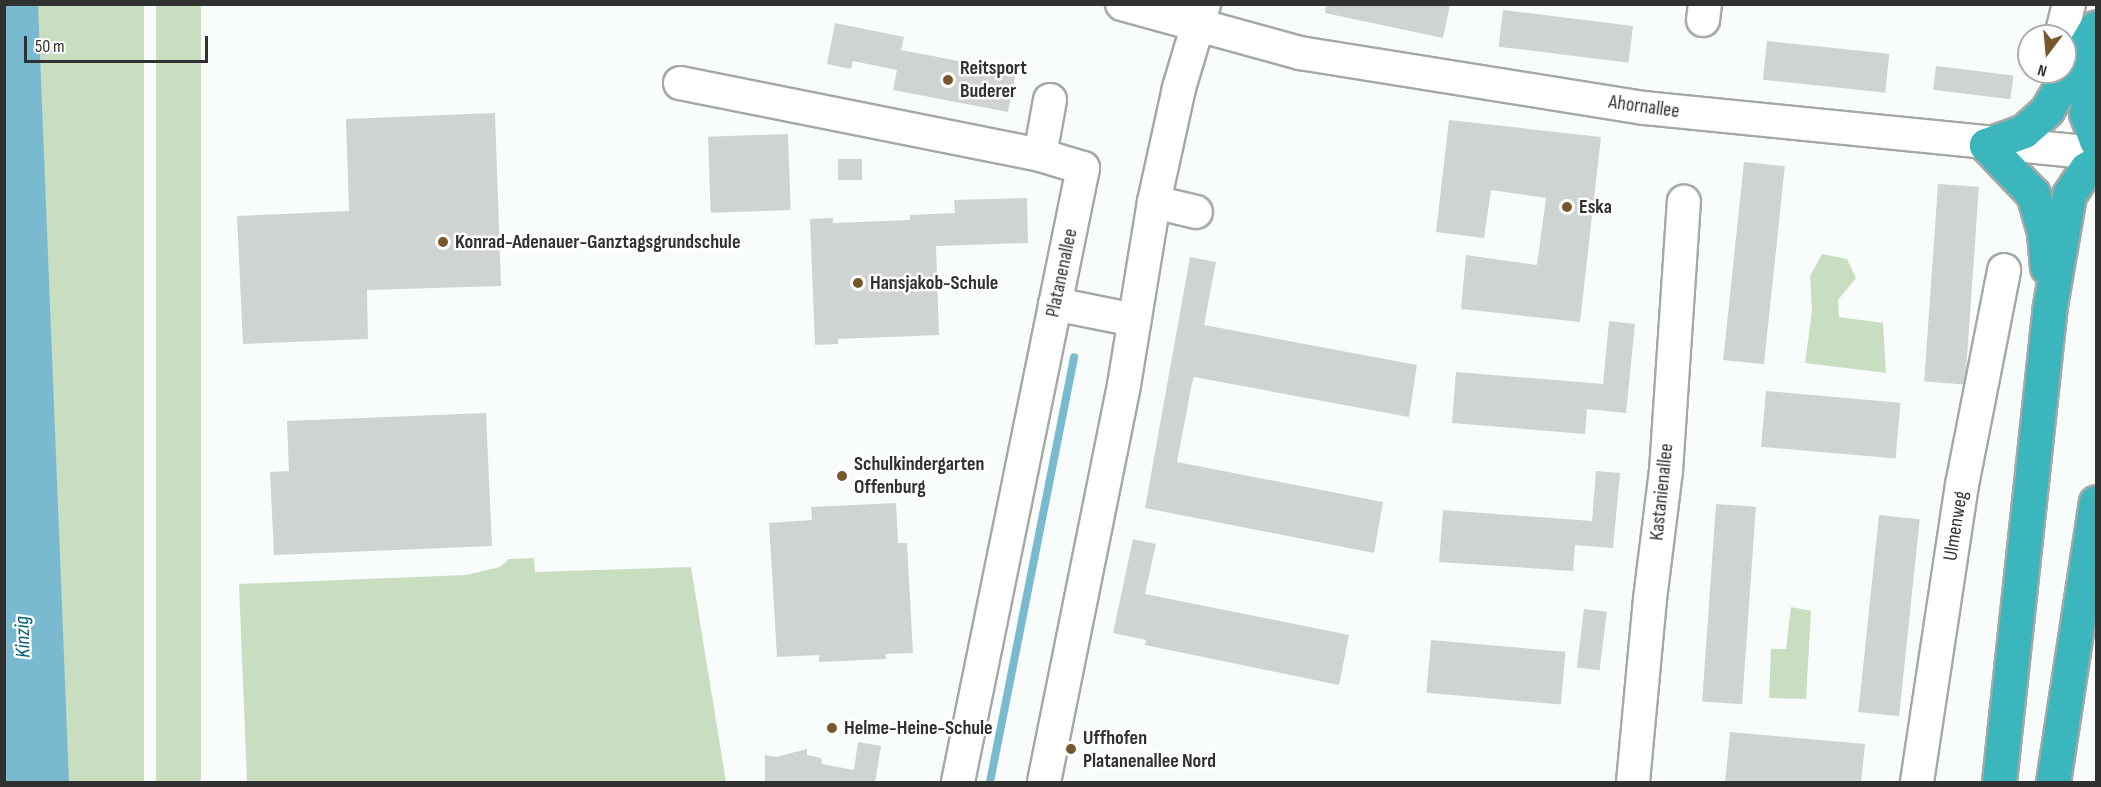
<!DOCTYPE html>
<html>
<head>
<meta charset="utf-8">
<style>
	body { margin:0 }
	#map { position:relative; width:2101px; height:787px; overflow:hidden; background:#f8fdfb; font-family:"Sofia Sans Condensed",sans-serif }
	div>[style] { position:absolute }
	.green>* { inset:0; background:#c9dec1; transform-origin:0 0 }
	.water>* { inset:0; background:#79bad0 }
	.stream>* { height:8px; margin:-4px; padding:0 4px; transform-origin:4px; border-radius:4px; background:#79bad0 }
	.building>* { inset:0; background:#cfd3d1; transform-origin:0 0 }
	.roads { filter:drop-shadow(2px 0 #a4a9a8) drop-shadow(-2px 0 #a4a9a8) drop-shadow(0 2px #a4a9a8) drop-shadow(0 -2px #a4a9a8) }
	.minor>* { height:32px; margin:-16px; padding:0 16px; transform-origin:16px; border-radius:16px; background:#fff }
	.highway>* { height:33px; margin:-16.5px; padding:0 16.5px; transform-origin:16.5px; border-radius:16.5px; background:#3bb6bc }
	.dots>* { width:16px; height:16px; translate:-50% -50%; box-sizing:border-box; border:3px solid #fff; border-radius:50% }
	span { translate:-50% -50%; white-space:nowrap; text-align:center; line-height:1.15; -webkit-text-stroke:5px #fff; paint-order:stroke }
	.poi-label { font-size:20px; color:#303131; font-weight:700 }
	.left { translate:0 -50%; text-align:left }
	.street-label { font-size:20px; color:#303131 }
	.water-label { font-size:21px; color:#005e74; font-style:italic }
	.frame { position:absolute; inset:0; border:6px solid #303131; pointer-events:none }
	.north { position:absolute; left:2017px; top:24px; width:60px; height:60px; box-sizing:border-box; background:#fff; border:2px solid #acadad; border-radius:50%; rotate:196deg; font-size:16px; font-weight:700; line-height:24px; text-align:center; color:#303131 }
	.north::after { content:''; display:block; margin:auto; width:21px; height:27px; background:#76582c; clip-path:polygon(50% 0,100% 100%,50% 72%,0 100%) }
	.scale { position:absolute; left:24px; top:36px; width:184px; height:27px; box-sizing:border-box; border:3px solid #303131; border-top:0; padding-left:8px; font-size:18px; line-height:21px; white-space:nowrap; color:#303131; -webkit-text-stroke:4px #fff; paint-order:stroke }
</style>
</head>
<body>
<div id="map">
	<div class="green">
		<div style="left:38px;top:5px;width:106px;height:778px"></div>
		<div style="left:156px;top:5px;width:45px;height:778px"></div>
		<div style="clip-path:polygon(1822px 254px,1847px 259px,1856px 278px,1838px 300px,1839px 317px,1883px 323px,1886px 373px,1805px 363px,1812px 311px,1810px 276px)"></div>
		<div style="clip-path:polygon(534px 558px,535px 572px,691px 567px,726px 782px,247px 782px,239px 584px,466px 575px,500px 567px,509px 559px)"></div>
		<div style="clip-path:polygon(1791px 607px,1811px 611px,1806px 699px,1769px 698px,1771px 649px,1786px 649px)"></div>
	</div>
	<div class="water">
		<div style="clip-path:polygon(38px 4px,69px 782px,5px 782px,4px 5px)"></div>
	</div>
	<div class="stream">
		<div style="left:990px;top:782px;width:433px;rotate:-78.8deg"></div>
	</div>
	<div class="building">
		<div style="clip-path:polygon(1326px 4px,1450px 4px,1443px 38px,1325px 13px)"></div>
		<div style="left:1503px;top:10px;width:131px;height:37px;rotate:7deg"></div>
		<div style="clip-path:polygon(835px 23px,904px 37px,901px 50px,1016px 72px,1008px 112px,893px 90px,897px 70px,853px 61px,851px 69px,827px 64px)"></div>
		<div style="left:1767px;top:41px;width:123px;height:39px;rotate:6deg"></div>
		<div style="left:1936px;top:66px;width:78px;height:24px;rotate:7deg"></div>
		<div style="clip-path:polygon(495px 113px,501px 286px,367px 290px,368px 339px,243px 344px,237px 216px,349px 211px,346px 119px)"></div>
		<div style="clip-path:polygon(1449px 120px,1601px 137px,1580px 322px,1461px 309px,1466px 255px,1537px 265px,1546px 198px,1491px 190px,1484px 238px,1436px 232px)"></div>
		<div style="left:788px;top:134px;width:76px;height:80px;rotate:88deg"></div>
		<div style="left:838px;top:159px;width:24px;height:21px"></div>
		<div style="left:1744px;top:162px;width:41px;height:199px;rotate:6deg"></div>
		<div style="left:1938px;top:184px;width:41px;height:198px;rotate:4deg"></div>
		<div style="clip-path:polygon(1027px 198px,1028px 243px,936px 246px,939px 335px,838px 339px,838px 344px,815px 345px,810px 219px,833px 218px,833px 223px,910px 220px,910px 215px,955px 213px,954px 200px)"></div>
		<div style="clip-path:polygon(1190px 257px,1216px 262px,1204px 325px,1417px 365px,1409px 417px,1194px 377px,1192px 383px,1177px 462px,1383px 502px,1374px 553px,1145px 508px)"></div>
		<div style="clip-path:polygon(1609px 321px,1635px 324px,1626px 413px,1587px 409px,1585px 434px,1452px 423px,1456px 372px,1603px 384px)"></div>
		<div style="left:1766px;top:391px;width:135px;height:56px;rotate:5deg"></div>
		<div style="clip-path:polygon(486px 413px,492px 546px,274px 555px,270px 472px,289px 471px,287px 421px)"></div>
		<div style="clip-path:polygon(1596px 471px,1620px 473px,1613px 548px,1575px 545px,1573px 571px,1439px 562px,1443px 510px,1592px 521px)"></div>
		<div style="clip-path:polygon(896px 503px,898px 543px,907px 543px,913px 653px,885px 654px,886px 659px,819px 662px,819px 655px,777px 657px,769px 523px,812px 520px,811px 507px)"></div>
		<div style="left:1716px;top:504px;width:40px;height:198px;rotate:4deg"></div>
		<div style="left:1879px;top:515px;width:41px;height:198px;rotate:6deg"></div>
		<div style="clip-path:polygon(1133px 539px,1156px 544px,1145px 594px,1349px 635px,1339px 685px,1145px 645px,1146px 640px,1113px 633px)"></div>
		<div style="left:1584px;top:609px;width:23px;height:59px;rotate:7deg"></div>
		<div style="left:1431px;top:640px;width:135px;height:53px;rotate:5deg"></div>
		<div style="clip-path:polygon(1730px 732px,1865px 744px,1861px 783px,1725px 783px)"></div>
		<div style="clip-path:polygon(858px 742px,881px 746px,875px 783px,765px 783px,765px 755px,776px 757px,807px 749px,807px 755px,821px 758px,822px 764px,854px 770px)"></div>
	</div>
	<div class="roads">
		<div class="minor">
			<div style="left:1122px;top:4px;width:185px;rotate:15.4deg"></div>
			<div style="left:1300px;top:53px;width:348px;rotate:9.1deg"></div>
			<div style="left:1644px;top:108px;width:454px;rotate:5.7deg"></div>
			<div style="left:1703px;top:20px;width:16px;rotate:-83deg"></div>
			<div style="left:2061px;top:36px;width:33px;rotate:-76deg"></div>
			<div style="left:680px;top:83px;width:367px;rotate:11.3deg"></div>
			<div style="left:1040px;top:155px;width:45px;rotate:16.8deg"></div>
			<div style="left:1083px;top:168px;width:627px;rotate:101.51deg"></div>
			<div style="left:1040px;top:155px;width:56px;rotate:-79.7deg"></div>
			<div style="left:1154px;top:202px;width:43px;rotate:13.4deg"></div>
			<div style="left:1055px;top:304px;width:81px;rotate:11.4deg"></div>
			<div style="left:1044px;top:782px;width:405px;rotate:-78.6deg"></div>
			<div style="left:1124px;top:385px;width:185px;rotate:-80.7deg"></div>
			<div style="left:1154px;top:202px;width:117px;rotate:-77.6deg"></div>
			<div style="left:1179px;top:88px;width:88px;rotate:-73.4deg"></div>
			<div style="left:1633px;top:782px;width:184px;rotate:-84.7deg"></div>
			<div style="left:1650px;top:599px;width:129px;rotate:-82.9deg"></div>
			<div style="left:1666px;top:471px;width:270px;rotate:-86.2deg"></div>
			<div style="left:1917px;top:782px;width:300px;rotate:-81.4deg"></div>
			<div style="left:1962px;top:485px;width:219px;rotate:-78.9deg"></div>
		</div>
		<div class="highway">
			<div style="left:2095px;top:43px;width:71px;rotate:97.3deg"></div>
			<div style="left:2086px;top:113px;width:30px;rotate:70deg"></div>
			<div style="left:2047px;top:267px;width:35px;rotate:-95deg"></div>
			<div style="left:2044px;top:232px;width:40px;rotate:-106deg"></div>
			<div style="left:2033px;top:194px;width:68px;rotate:-133.8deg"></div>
			<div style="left:1986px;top:145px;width:40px;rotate:-20.2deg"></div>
			<div style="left:2024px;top:131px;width:31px;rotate:-42deg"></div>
			<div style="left:2047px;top:110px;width:96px;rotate:-59.4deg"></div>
			<div style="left:1999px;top:782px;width:474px;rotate:-83.9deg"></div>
			<div style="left:2049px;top:311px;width:118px;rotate:-80.2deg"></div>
			<div style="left:2069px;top:195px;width:31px;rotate:-57deg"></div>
			<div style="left:2086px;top:169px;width:12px;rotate:-31deg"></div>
			<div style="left:2053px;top:782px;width:283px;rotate:-81.3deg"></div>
		</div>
	</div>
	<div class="dots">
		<div style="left:948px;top:80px;background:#76582c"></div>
		<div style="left:1567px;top:207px;background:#76582c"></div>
		<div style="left:443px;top:242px;background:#76582c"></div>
		<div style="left:858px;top:283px;background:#76582c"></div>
		<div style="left:842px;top:476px;background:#76582c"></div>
		<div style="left:832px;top:728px;background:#76582c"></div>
		<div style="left:1071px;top:749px;background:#76582c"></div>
	</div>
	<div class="poi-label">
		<span class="left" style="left:960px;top:80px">Reitsport<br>Buderer</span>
		<span class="left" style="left:1579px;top:207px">Eska</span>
		<span class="left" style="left:455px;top:242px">Konrad-Adenauer-Ganztagsgrundschule</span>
		<span class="left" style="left:870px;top:283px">Hansjakob-Schule</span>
		<span class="left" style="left:854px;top:476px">Schulkindergarten<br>Offenburg</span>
		<span class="left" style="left:844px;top:728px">Helme-Heine-Schule</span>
		<span class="left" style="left:1083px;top:750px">Uffhofen<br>Platanenallee Nord</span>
	</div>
	<div class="street-label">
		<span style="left:1644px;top:107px;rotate:8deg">Ahornallee</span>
		<span style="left:1062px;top:273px;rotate:-78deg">Platanenallee</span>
		<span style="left:1662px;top:492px;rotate:-84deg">Kastanienallee</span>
		<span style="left:1956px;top:526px;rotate:-81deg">Ulmenweg</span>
	</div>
	<div class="water-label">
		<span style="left:23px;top:637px;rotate:-92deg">Kinzig</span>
	</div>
	<div class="frame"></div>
	<div class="north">N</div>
	<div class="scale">50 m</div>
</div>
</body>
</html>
